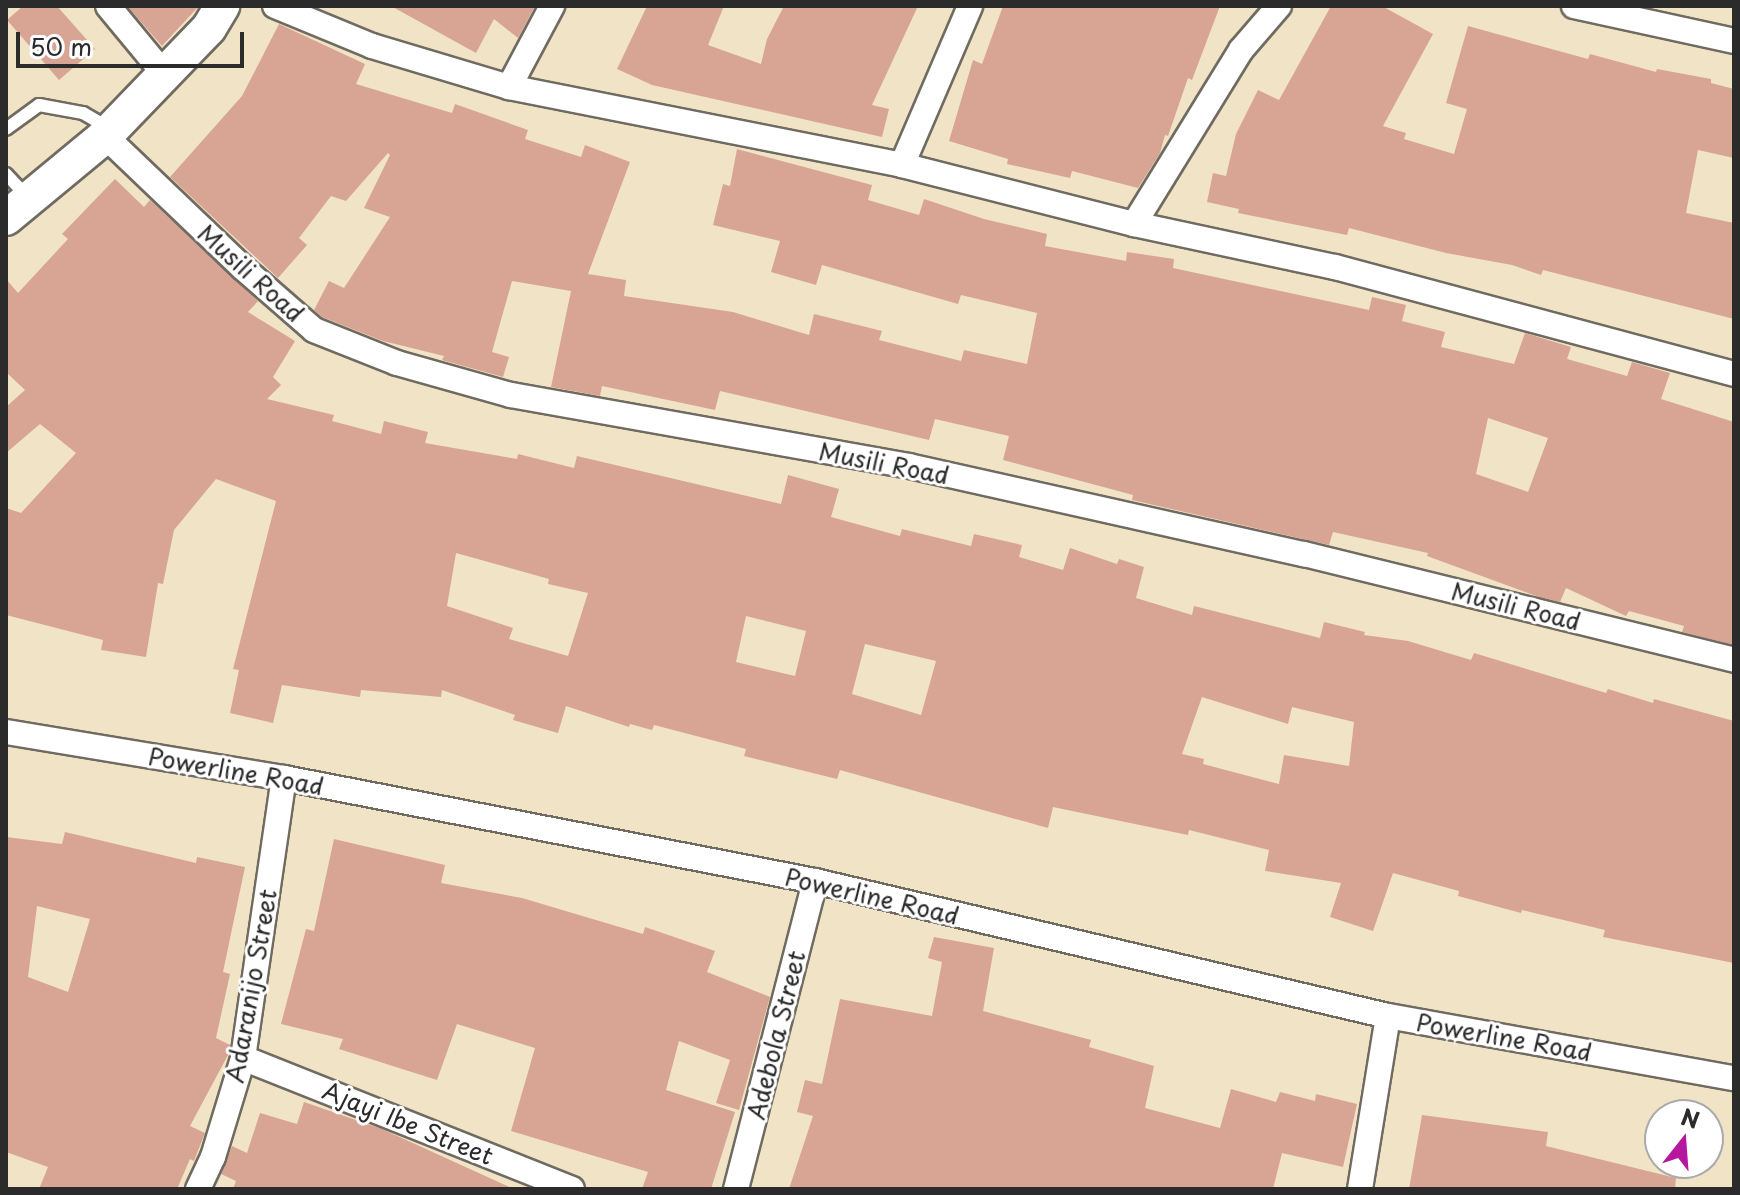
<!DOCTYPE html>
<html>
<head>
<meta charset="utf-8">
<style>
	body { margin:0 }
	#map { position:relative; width:1740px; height:1195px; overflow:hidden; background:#f0e3c6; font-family:"Playpen Sans",sans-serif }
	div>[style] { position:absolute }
	.building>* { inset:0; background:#d8a594 }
	.roads { filter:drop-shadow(2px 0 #706b61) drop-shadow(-2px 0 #706b61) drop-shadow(0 2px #706b61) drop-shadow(0 -2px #706b61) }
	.lane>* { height:12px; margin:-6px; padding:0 6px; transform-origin:6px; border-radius:6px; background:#fff }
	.street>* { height:24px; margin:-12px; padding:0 12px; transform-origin:12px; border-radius:12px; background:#fff }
	.secondary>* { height:34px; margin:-17px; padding:0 17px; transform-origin:17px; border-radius:17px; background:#fff }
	span { translate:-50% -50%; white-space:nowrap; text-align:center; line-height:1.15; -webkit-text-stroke:6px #fff; paint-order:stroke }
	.street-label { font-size:24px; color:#2b2b2b }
	.frame { position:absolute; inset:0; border:8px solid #2b2b2b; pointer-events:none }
	.north { position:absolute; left:1644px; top:1099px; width:80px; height:80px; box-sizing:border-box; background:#fff; border:2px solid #aaa; border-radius:50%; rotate:17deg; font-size:22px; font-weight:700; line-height:32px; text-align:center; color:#2b2b2b }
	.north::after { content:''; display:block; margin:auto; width:28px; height:36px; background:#b5179e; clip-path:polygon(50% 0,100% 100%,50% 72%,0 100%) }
	.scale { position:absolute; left:16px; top:32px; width:228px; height:36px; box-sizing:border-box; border:4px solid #2b2b2b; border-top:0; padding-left:10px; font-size:24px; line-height:28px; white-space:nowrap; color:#2b2b2b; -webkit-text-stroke:6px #fff; paint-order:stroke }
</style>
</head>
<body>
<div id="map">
	<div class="building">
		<div style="clip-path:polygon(23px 6px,57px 6px,95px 49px,59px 80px,7px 20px)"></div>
		<div style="clip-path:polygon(127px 6px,199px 6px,162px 46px)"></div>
		<div style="clip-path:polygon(391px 6px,535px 6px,518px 38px,494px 19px,476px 53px)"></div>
		<div style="clip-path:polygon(647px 6px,724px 6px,708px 45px,761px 64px,767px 39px,784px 6px,918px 6px,872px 105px,889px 109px,882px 137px,652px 85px,617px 69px)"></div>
		<div style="clip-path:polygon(1003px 6px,1220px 6px,1192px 80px,1188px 78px,1168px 136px,1165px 135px,1160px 153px,1138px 188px,1072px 171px,1070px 178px,1007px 164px,1008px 159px,949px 141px,973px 60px,982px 64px)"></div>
		<div style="clip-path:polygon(1331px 6px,1382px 6px,1433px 34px,1383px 126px,1406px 133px,1404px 139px,1454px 154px,1467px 109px,1446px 103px,1468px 26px,1588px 59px,1590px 54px,1656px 72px,1657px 69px,1711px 79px,1711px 83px,1734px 89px,1734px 158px,1698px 150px,1686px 213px,1734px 223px,1734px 319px,1543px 270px,1541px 275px,1512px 265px,1446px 253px,1349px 228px,1347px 235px,1238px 213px,1239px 209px,1207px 202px,1213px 173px,1226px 176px,1236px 134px,1258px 90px,1279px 100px)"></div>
		<div style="clip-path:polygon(evenodd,279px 24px,365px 64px,356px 84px,452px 113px,455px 104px,528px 130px,525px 139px,581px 157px,585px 145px,630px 162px,588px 274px,626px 280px,624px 296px,733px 312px,809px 335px,814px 314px,882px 331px,879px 340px,961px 361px,964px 350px,1027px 364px,1037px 313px,961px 295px,958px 304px,822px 265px,816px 285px,771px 272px,780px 241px,713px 225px,723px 184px,730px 186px,737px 149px,872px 185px,868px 200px,919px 215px,924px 199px,984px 219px,1047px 234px,1045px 246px,1126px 261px,1127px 252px,1174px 259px,1173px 268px,1369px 310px,1372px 297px,1406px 305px,1402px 321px,1445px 332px,1441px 347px,1514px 364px,1525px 333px,1571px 347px,1567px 359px,1627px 376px,1632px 362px,1670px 373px,1661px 399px,1734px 422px,1734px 645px,1682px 632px,1684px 626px,1629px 611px,1626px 616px,1566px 588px,1560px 602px,1539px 597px,1427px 556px,1428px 553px,1333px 532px,1329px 545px,1132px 500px,1133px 495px,1003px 460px,1009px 436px,935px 419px,929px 440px,720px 391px,715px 410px,602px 386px,600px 396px,551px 387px,571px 291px,512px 281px,492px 352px,509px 357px,503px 377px,442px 360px,444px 356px,383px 341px,322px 317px,314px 310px,329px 281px,344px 288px,390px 217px,364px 208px,390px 155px,388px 153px,346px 201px,331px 196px,299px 238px,307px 245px,278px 278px,170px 177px,242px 96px,279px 24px,1488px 418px,1548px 438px,1528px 492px,1476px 474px,1488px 418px)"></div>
		<div style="clip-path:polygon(evenodd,115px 179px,144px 207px,150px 200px,258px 301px,248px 312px,295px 341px,273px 377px,281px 385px,267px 399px,334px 415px,332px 421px,381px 434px,384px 421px,428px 432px,425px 443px,517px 459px,518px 454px,574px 468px,577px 456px,781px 504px,788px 475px,839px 489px,831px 517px,900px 536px,902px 529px,971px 546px,974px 534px,1022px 545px,1019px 557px,1063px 570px,1070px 548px,1117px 564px,1119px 559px,1144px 567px,1136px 598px,1192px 615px,1194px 606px,1320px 638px,1324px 622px,1365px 632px,1364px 635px,1408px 641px,1471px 660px,1474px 653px,1606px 693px,1608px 689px,1653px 703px,1654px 699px,1734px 721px,1734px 963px,1603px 937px,1605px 930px,1522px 910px,1521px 913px,1458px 896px,1459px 891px,1393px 873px,1373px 931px,1330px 917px,1341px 883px,1265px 871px,1269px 850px,1189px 830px,1188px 835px,1053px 807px,1048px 828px,840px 770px,837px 779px,744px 756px,746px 749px,654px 725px,652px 730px,630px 724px,629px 727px,566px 706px,558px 733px,513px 720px,515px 715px,442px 690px,441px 697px,361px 690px,360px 697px,282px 685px,273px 723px,230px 713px,239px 670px,233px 669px,276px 501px,216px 479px,174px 530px,163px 584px,158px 583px,146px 657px,101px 650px,103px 640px,6px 615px,6px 508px,21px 513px,76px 453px,40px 424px,6px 453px,6px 407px,25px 390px,6px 372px,6px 279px,18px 293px,68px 239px,62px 234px,115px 179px,456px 553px,549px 579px,548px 584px,588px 593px,568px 656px,509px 639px,513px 628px,447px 606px,456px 553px,115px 179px,746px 616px,806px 631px,795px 676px,736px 662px,746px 616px,115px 179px,865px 644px,936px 661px,921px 715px,852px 694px,865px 644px,115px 179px,1202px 697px,1288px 724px,1292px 707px,1354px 722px,1349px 766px,1284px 755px,1279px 784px,1203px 764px,1204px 759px,1182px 754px,1202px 697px)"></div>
		<div style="clip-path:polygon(evenodd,65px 832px,196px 863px,197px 857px,245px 867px,223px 972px,230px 974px,216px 1038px,230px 1045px,228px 1055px,190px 1126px,205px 1133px,194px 1161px,190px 1159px,177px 1189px,39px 1189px,48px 1167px,6px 1152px,6px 837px,62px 844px,65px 832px,37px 906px,90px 919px,68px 992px,28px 977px,37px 906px)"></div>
		<div style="clip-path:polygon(334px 839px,445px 865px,441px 883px,522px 898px,643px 934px,645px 927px,715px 951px,707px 972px,770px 997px,739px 1110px,716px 1103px,730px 1060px,679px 1041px,666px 1090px,735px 1112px,711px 1189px,642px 1189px,648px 1172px,511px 1131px,535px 1048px,457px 1024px,437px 1080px,339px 1049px,343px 1039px,281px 1024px,306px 929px,314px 931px)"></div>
		<div style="clip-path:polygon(934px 937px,994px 948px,983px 1011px,1091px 1040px,1089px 1047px,1154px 1066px,1145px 1108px,1220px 1128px,1231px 1089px,1276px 1102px,1280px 1092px,1315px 1101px,1316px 1094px,1357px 1104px,1343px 1167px,1282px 1153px,1273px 1189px,789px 1189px,813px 1116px,797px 1112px,805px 1080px,822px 1084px,840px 999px,932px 1016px,942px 962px,928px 958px)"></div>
		<div style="clip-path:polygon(304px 1102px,382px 1129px,514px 1189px,233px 1189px,236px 1181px,221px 1174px,232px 1146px,247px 1153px,260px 1113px,297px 1124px)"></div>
		<div style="clip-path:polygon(1422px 1115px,1548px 1132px,1546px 1146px,1676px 1178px,1675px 1189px,1409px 1189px)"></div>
	</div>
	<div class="roads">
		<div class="lane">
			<div style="left:6px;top:129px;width:41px;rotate:-36deg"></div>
			<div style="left:39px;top:105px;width:45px;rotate:10.3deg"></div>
			<div style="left:83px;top:113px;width:30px;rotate:30deg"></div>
			<div style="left:6px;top:174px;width:33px;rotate:47deg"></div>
		</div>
		<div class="street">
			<div style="left:108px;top:6px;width:89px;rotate:50.4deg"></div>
			<div style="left:275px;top:6px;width:105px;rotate:22.4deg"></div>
			<div style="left:372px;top:46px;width:143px;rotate:16.7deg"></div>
			<div style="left:509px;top:87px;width:401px;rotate:11.2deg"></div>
			<div style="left:902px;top:165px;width:239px;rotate:14.3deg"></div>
			<div style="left:1134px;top:224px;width:206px;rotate:12.1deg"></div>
			<div style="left:1335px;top:267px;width:413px;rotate:15deg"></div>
			<div style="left:1574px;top:6px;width:164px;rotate:12.3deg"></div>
			<div style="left:509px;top:87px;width:92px;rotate:-62deg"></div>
			<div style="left:105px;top:136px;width:191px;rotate:43.7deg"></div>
			<div style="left:243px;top:268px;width:94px;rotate:41.1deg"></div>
			<div style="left:314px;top:330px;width:89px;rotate:21.7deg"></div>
			<div style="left:397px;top:363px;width:118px;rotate:15.7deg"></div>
			<div style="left:511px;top:395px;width:404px;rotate:10.1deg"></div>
			<div style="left:909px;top:466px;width:405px;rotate:12.6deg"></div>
			<div style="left:1304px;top:554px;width:443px;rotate:13.8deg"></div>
			<div style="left:902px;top:165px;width:173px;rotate:-66.8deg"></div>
			<div style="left:1134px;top:224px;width:204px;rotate:-58.4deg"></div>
			<div style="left:1241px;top:50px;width:58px;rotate:-49.2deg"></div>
			<div style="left:6px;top:732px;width:282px;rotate:9.4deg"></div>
			<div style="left:284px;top:778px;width:541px;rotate:10.98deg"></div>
			<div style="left:815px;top:881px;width:589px;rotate:13.26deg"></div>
			<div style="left:1388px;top:1016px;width:352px;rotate:10.2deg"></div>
			<div style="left:243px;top:1058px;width:354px;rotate:21.7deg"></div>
			<div style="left:198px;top:1189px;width:35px;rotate:-65deg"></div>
			<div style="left:213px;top:1157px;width:103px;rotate:-73.1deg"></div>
			<div style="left:243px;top:1058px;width:283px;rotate:-81.7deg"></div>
			<div style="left:736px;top:1189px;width:318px;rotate:-75.6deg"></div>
			<div style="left:1360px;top:1189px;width:175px;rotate:-80.8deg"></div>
		</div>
		<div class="secondary">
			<div style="left:6px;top:218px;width:129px;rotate:-39.6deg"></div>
			<div style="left:105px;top:136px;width:150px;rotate:-46.1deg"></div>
			<div style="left:209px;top:28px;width:26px;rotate:-59deg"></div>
		</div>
	</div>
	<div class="street-label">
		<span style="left:251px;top:273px;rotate:42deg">Musili Road</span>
		<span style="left:884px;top:463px;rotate:11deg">Musili Road</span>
		<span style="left:1516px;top:606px;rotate:14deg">Musili Road</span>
		<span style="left:236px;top:771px;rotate:10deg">Powerline Road</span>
		<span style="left:872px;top:896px;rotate:13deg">Powerline Road</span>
		<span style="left:251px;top:986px;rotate:-80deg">Adaranijo Street</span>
		<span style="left:776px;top:1035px;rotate:-76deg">Adebola Street</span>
		<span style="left:1504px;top:1037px;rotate:10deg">Powerline Road</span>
		<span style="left:408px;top:1123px;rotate:22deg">Ajayi Ibe Street</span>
	</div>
	<div class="frame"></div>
	<div class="north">N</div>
	<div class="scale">50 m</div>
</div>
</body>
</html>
